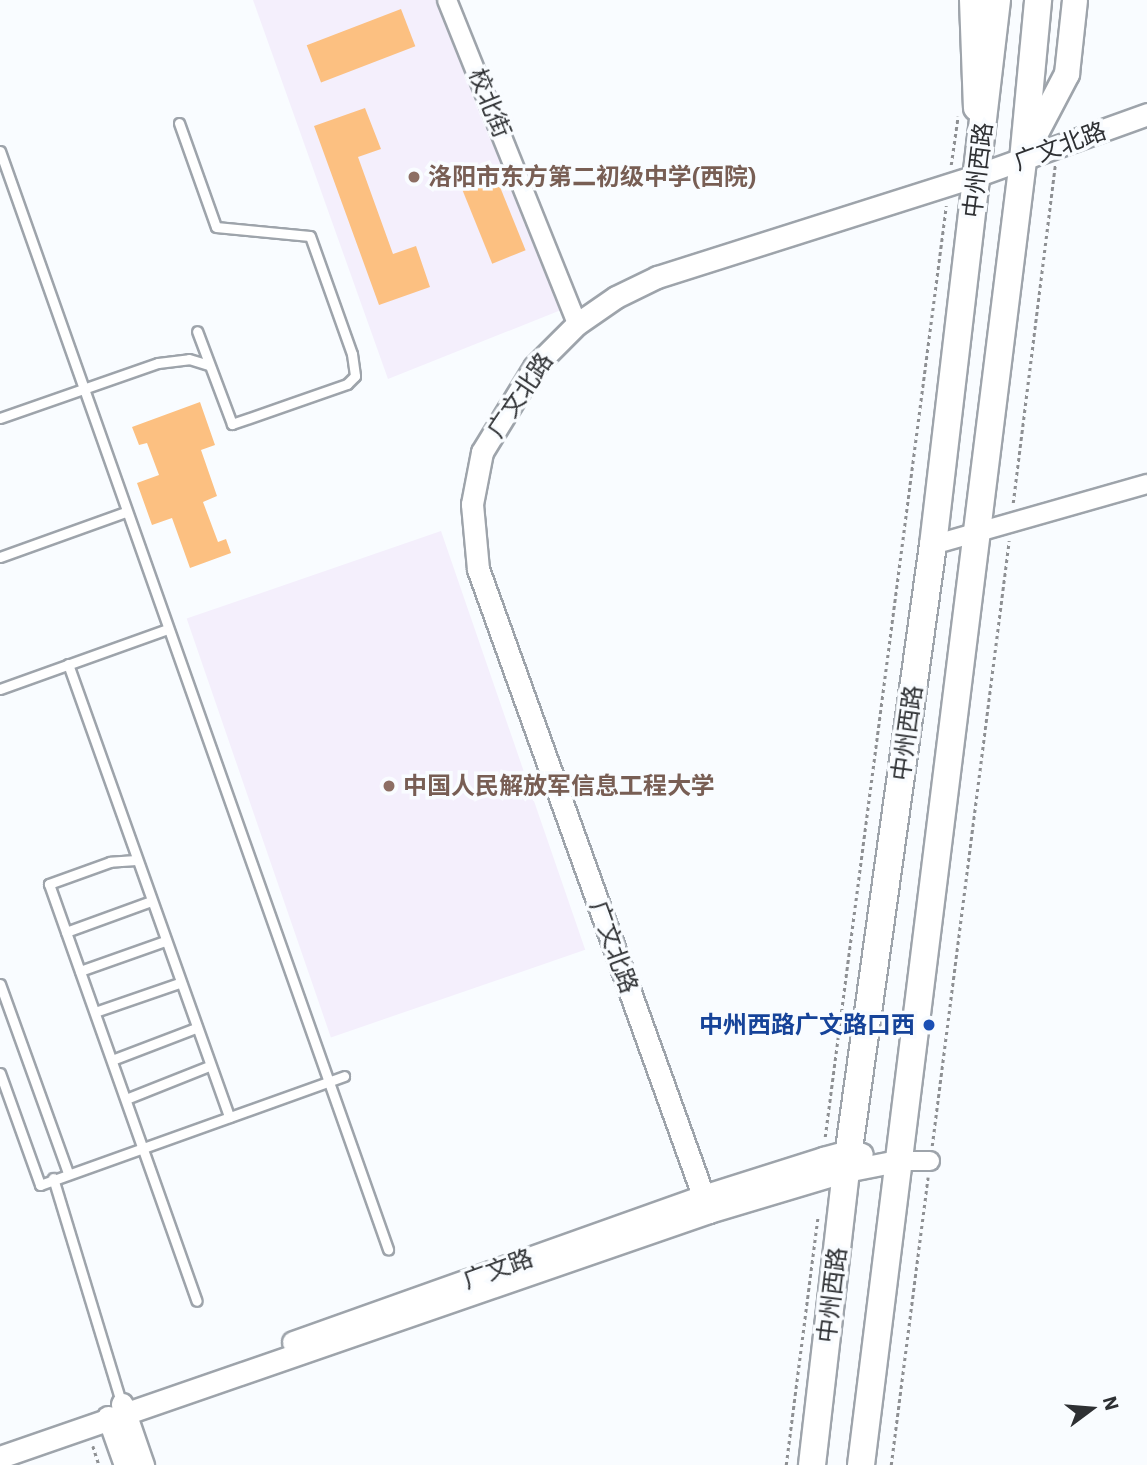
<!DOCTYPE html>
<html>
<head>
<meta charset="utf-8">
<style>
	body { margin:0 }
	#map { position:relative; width:1147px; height:1465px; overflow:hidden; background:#f9fcff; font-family:"IBM Plex Sans","Noto Sans SC",sans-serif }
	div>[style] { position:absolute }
	.education>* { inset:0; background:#f4effc; transform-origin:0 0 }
	.building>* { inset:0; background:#fcc081; transform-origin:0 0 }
	.path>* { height:2.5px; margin-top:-1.25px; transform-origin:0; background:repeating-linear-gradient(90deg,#8e9093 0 3.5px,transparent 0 7px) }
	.roads { filter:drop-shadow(2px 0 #9ea4ab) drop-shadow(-2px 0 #9ea4ab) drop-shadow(0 2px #9ea4ab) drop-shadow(0 -2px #9ea4ab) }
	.service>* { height:9px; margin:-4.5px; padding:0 4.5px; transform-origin:4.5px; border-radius:4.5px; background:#fff }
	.minor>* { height:18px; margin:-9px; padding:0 9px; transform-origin:9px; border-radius:9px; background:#fff }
	.tertiary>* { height:21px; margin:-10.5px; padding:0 10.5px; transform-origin:10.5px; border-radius:10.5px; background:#fff }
	.secondary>* { height:24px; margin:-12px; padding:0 12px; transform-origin:12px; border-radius:12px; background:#fff }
	.primary>* { height:26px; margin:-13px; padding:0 13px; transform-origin:13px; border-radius:13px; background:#fff }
	.dots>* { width:19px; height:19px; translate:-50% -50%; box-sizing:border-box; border:4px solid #f9fcff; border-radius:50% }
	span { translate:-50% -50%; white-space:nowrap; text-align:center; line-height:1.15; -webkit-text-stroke:7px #f9fcff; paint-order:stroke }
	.street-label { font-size:24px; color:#2e3033 }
	.education-label { font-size:24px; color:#785e54; font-weight:700 }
	.left { translate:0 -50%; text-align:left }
	.transit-label { font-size:24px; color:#164399; font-weight:700 }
	.right { translate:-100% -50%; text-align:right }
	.north { position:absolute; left:1056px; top:1374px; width:70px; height:70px; -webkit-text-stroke:5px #f9fcff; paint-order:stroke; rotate:74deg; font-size:19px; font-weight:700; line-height:28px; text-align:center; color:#2e3033 }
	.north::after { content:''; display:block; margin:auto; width:24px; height:32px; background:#2e3033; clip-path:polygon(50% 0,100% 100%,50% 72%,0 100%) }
</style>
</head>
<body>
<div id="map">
	<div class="education">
		<div style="clip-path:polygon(253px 0,438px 0,566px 308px,388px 379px)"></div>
		<div style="left:441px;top:531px;width:443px;height:269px;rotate:71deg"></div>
	</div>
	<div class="building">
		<div style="left:401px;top:9px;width:40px;height:101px;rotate:69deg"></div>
		<div style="clip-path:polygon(365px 108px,381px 149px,358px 157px,393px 254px,416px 246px,430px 287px,379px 305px,314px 126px)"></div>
		<div style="left:496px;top:177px;width:79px;height:36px;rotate:68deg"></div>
		<div style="clip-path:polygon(200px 402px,215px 445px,201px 450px,217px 496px,203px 502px,218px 542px,226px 539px,231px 553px,190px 568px,172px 518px,152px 525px,137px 483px,159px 475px,147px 443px,139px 445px,132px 427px)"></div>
	</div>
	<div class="path">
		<div style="left:951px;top:165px;width:49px;rotate:-81.9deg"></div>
		<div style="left:1013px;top:503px;width:340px;rotate:-82.9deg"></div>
		<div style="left:825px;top:1137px;width:939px;rotate:-82.59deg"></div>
		<div style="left:932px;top:1146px;width:610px;rotate:-82.75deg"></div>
		<div style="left:93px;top:1446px;width:20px;rotate:72deg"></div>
		<div style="left:786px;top:1465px;width:251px;rotate:-82.7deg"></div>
		<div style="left:891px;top:1465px;width:290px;rotate:-82.7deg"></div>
	</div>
	<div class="roads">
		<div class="service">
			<div style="left:179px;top:123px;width:110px;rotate:70.4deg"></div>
			<div style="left:216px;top:227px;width:94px;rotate:5.5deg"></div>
			<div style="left:310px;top:236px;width:125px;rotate:70.4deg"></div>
			<div style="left:352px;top:354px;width:22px;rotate:82deg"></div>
			<div style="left:355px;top:376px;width:11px;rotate:135deg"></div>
			<div style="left:347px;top:384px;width:122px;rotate:160.8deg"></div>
			<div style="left:232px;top:424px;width:99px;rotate:-110.6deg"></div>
			<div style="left:0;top:151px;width:1165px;rotate:70.54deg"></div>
			<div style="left:0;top:418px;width:167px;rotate:-19.2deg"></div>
			<div style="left:158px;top:363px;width:31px;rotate:-7deg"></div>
			<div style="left:189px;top:359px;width:21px;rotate:17deg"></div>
			<div style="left:0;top:557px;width:134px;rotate:-19.7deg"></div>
			<div style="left:68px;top:664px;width:481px;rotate:70.4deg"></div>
			<div style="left:0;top:689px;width:178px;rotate:-19.7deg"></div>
			<div style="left:136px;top:860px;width:26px;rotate:176deg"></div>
			<div style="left:110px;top:862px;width:65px;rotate:160.2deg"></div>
			<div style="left:49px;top:884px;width:442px;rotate:70.5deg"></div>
			<div style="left:66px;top:932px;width:90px;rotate:-20deg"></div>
			<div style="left:80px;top:971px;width:90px;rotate:-19.4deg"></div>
			<div style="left:0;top:984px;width:201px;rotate:70.2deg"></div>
			<div style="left:95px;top:1012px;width:89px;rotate:-19deg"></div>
			<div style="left:112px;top:1060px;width:90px;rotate:-20.9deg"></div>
			<div style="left:0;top:1073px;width:119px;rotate:70.3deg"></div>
			<div style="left:40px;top:1185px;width:323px;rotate:-19.7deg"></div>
			<div style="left:126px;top:1099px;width:89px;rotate:-21.7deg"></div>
			<div style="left:53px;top:1178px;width:234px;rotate:73.1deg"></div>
		</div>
		<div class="minor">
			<div style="left:447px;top:0;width:349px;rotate:68.1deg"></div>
			<div style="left:933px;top:545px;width:223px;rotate:-15.9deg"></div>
			<div style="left:897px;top:1161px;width:33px"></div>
		</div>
		<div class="tertiary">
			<div style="left:709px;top:1212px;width:683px;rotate:-109.76deg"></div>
			<div style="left:478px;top:569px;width:65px;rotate:-95.3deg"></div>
			<div style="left:472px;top:504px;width:53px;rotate:-79.1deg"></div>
			<div style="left:482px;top:452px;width:100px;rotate:-58.5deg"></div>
			<div style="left:534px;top:367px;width:61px;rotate:-45deg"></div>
			<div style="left:577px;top:324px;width:47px;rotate:-34.7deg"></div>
			<div style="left:616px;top:297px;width:46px;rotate:-26deg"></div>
			<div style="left:657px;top:277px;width:337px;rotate:-17.6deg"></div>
			<div style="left:978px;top:175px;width:180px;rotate:-19.8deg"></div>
			<div style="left:293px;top:1342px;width:435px;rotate:-19.6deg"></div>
			<div style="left:703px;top:1196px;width:126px;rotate:-17.6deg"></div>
			<div style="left:823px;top:1158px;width:28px;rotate:-15deg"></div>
			<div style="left:850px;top:1151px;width:12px;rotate:14deg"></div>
			<div style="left:122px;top:1404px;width:65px;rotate:71deg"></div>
			<div style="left:108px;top:1417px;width:51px;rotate:70.5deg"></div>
			<div style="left:0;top:1457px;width:750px;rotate:-19.06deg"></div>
			<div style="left:709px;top:1212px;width:143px;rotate:-16.7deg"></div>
			<div style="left:846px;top:1171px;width:52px;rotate:-11.1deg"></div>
		</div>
		<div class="secondary">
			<div style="left:972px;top:0;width:108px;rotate:87.9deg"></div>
			<div style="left:1024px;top:156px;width:93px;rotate:-62.3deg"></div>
			<div style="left:1067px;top:74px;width:74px;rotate:-83.8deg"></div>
		</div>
		<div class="primary">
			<div style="left:812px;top:1465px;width:296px;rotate:-83.4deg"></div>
			<div style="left:846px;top:1171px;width:632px;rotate:-82.09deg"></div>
			<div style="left:933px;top:545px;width:549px;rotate:-83.3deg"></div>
			<div style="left:861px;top:1465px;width:1315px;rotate:-82.92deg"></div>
			<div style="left:1023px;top:160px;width:161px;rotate:-84.6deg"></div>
		</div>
	</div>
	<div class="dots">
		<div style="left:414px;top:177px;background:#8d6e63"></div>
		<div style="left:389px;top:786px;background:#8d6e63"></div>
		<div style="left:929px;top:1025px;background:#1a4fb4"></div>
	</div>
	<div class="street-label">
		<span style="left:490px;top:103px;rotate:68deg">校北街</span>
		<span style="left:1060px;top:146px;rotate:-20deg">广文北路</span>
		<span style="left:978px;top:170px;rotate:-83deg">中州西路</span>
		<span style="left:520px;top:395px;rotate:-56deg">广文北路</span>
		<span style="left:907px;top:733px;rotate:-82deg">中州西路</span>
		<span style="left:614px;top:947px;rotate:70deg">广文北路</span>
		<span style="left:498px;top:1269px;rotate:-20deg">广文路</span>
		<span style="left:832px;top:1295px;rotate:-83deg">中州西路</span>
	</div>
	<div class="education-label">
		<span class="left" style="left:428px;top:177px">洛阳市东方第二初级中学(西院)</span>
		<span class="left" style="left:403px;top:786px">中国人民解放军信息工程大学</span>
	</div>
	<div class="transit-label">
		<span class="right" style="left:915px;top:1025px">中州西路广文路口西</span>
	</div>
	<div class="north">N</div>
</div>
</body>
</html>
